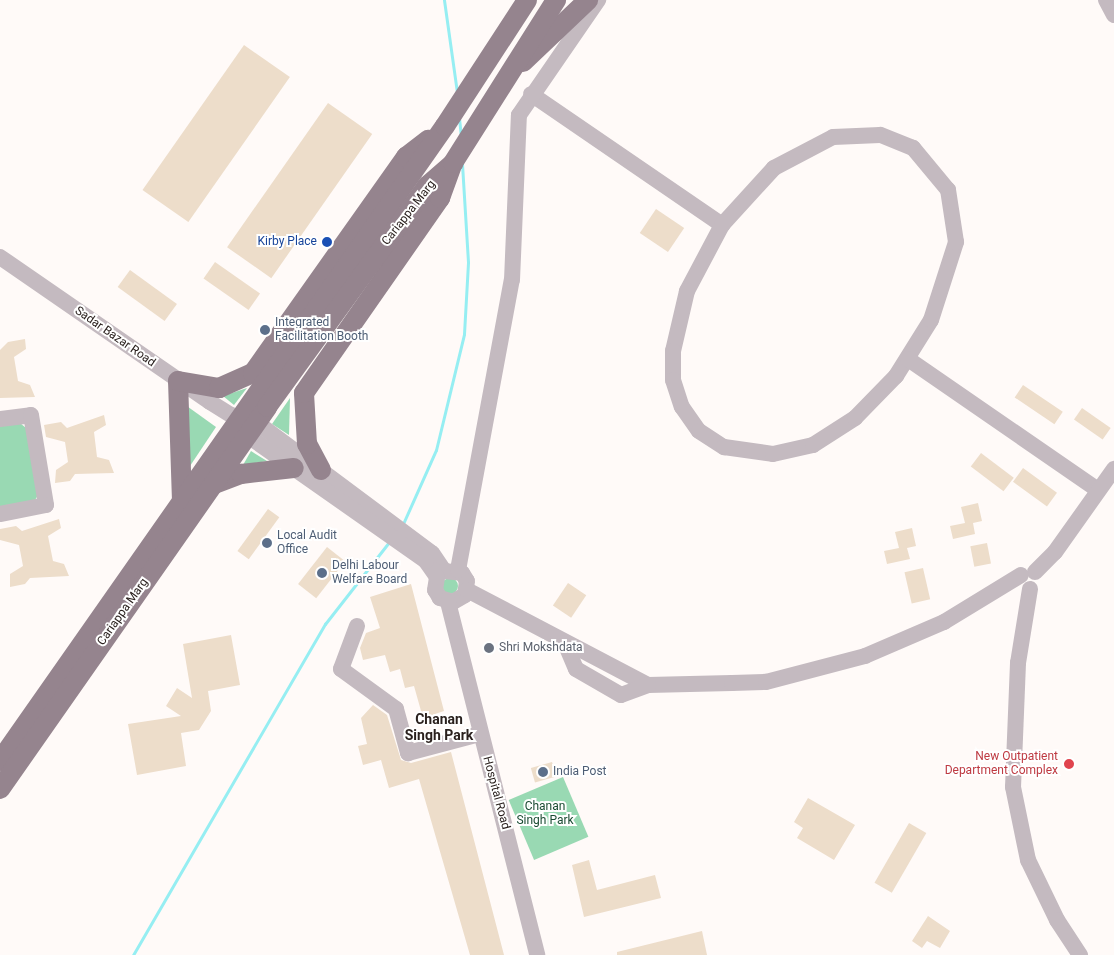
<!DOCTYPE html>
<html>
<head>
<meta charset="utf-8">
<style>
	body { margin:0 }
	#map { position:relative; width:1114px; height:955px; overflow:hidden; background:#fffaf8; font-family:Roboto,sans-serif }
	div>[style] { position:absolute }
	.green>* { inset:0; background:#99d9b3; transform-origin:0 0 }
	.round { border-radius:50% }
	.stream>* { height:3px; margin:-1.5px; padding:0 1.5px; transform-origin:1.5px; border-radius:1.5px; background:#96eef2 }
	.building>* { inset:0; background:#edddca; transform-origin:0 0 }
	.minor>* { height:16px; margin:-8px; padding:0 8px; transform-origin:8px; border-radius:8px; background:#c4bac0 }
	.major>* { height:20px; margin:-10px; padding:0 10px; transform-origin:10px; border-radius:10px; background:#95848e }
	.dots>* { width:14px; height:14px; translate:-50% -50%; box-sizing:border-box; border:2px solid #fff; border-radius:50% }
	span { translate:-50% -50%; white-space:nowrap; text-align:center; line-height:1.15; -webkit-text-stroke:4px #fff; paint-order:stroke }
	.street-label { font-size:12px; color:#2a211e }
	.transit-label { font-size:12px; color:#164399 }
	.right { translate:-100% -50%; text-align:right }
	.service-label { font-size:12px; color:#4e5e75 }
	.left { translate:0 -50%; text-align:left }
	.worship-label { font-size:12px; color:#5b616d }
	.health-label { font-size:12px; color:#be3a42 }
	.park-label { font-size:12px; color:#1a4b32 }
	.neighbourhood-label { font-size:14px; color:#2a211e; font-weight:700 }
</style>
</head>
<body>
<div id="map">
	<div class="green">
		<div style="clip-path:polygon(247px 388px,234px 405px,223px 396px)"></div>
		<div style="clip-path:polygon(290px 398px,289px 435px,272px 424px)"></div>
		<div style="clip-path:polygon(184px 404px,216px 427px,190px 466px)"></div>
		<div style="clip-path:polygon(20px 423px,26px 428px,38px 495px,34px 502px,0 507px,0 425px)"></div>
		<div style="clip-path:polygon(251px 451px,267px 461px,243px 465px)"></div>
		<div class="round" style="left:442px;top:578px;width:16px;height:16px"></div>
		<div style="left:563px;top:777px;width:65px;height:59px;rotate:67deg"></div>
	</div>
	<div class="stream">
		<div style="left:444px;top:0;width:93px;rotate:82deg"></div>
		<div style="left:459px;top:118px;width:19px;rotate:84deg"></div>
		<div style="left:402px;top:526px;width:83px;rotate:-65.9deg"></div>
		<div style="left:436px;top:450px;width:119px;rotate:-76.4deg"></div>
		<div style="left:464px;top:334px;width:72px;rotate:-86.8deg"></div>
		<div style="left:468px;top:262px;width:99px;rotate:-93.5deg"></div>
		<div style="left:133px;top:955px;width:383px;rotate:-59.9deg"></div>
		<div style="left:325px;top:624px;width:104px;rotate:-52deg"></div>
	</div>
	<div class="building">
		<div style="left:244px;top:45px;width:56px;height:177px;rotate:35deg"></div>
		<div style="left:328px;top:103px;width:54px;height:176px;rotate:35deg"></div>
		<div style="left:656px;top:209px;width:34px;height:29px;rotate:34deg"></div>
		<div style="left:215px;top:262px;width:55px;height:20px;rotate:35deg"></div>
		<div style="left:130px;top:270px;width:58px;height:21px;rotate:36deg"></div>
		<div style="clip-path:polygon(25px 339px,26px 349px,14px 357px,18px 381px,30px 385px,35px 397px,0 398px,0 350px,8px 342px)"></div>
		<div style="left:1023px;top:385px;width:48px;height:15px;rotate:34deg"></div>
		<div style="left:1082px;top:408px;width:35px;height:14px;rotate:35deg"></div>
		<div style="clip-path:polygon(104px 415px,106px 425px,94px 432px,97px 457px,109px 460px,114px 473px,75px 474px,70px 481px,55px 483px,56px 470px,68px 462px,65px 442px,46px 437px,44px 425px,61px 422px,67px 428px)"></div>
		<div style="left:981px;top:453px;width:41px;height:17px;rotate:37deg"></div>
		<div style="left:1023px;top:468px;width:42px;height:17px;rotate:36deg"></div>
		<div style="clip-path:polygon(978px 503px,982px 521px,973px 523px,975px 534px,953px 539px,950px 526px,965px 523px,961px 507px)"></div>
		<div style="left:268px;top:509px;width:14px;height:52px;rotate:36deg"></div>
		<div style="clip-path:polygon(59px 519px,61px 528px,48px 536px,53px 561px,64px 564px,69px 576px,30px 578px,25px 584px,10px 587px,10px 574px,23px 566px,19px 545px,0 540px,0 529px,16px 526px,22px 531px)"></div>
		<div style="clip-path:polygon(912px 528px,916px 546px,907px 548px,910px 559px,887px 564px,884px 551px,899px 548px,895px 532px)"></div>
		<div style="left:987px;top:543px;width:21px;height:17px;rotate:79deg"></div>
		<div style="left:327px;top:547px;width:23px;height:47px;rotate:38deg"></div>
		<div style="left:923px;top:568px;width:32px;height:19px;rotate:77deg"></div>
		<div style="left:568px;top:583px;width:22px;height:27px;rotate:34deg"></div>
		<div style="clip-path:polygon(411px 584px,444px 711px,423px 718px,414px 686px,405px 688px,400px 669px,390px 672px,385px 655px,363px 660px,360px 648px,366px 633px,380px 628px,370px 597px)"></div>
		<div style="clip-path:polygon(231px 635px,240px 685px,208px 691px,211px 711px,199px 730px,181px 733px,186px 766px,137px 775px,128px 724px,181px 716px,166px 706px,177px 688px,192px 698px,183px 644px)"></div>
		<div style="clip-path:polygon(373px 705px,387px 715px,401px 760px,411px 763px,451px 752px,504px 955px,470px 955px,419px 779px,389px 788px,381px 760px,363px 765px,358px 746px,367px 744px,361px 718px)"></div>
		<div style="left:552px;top:762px;width:15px;height:22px;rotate:74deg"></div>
		<div style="clip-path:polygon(808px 798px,855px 825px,834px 860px,797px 838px,803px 828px,794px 822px)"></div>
		<div style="left:909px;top:823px;width:20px;height:69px;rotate:30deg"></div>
		<div style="clip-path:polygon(589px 860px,597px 890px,655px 875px,661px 898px,584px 917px,572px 865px)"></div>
		<div style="clip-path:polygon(928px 916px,950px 931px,940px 948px,927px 941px,922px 948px,912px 941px)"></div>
		<div style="clip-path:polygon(702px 931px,707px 955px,617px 955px,617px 952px)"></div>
	</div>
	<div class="minor">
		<div style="left:1106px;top:0;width:17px;rotate:62deg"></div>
		<div style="left:531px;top:94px;width:232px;rotate:34.4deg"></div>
		<div style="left:722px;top:225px;width:75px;rotate:117.9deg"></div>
		<div style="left:687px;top:291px;width:62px;rotate:103.1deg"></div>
		<div style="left:673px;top:351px;width:29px;rotate:90deg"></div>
		<div style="left:673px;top:380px;width:28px;rotate:72deg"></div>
		<div style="left:682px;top:407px;width:29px;rotate:55deg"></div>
		<div style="left:699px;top:431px;width:30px;rotate:33deg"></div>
		<div style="left:724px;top:447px;width:49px;rotate:8.1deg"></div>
		<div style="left:773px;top:454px;width:41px;rotate:-12.7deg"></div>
		<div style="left:813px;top:445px;width:50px;rotate:-32.7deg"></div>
		<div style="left:855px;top:418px;width:59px;rotate:-45.7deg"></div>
		<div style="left:896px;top:376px;width:66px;rotate:-58deg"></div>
		<div style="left:931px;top:320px;width:82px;rotate:-72.2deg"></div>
		<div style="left:956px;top:242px;width:53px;rotate:-98.7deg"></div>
		<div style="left:948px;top:190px;width:55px;rotate:-129.8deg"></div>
		<div style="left:913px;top:148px;width:35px;rotate:-158deg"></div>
		<div style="left:880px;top:135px;width:47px;rotate:177.6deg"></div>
		<div style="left:833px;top:137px;width:67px;rotate:152.3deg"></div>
		<div style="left:774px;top:168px;width:77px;rotate:132.4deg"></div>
		<div style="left:0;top:257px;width:255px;rotate:34.6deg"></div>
		<div style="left:210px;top:402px;width:25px;rotate:32deg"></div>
		<div style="left:231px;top:415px;width:26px;rotate:16deg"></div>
		<div style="left:256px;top:422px;width:219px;rotate:36.7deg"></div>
		<div style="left:432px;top:553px;width:22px;rotate:56deg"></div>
		<div style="left:444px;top:571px;width:18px;rotate:6deg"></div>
		<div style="left:462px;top:573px;width:9px;rotate:58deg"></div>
		<div style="left:467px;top:581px;width:14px;rotate:98deg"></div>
		<div style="left:465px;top:595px;width:14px;rotate:150deg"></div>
		<div style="left:453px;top:602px;width:14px;rotate:-163deg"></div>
		<div style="left:440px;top:598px;width:9px;rotate:-122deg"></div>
		<div style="left:435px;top:590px;width:13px;rotate:-81deg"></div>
		<div style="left:437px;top:577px;width:19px;rotate:-125deg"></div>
		<div style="left:426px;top:561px;width:231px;rotate:-144.9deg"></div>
		<div style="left:908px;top:359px;width:231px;rotate:34.6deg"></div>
		<div style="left:0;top:419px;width:31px;rotate:-7deg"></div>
		<div style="left:31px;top:415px;width:91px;rotate:80.5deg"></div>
		<div style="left:46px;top:505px;width:47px;rotate:168.9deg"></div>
		<div style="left:458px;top:570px;width:295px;rotate:-79.5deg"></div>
		<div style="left:512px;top:280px;width:165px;rotate:-87.6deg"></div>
		<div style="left:519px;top:115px;width:140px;rotate:-55.5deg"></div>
		<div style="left:1035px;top:572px;width:28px;rotate:-45deg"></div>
		<div style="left:1055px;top:552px;width:102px;rotate:-54.6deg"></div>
		<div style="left:1030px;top:589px;width:75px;rotate:99.2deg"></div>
		<div style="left:1018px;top:663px;width:124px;rotate:92.3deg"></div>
		<div style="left:1013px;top:787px;width:75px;rotate:78.4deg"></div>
		<div style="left:1028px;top:860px;width:67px;rotate:64.2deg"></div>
		<div style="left:1057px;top:920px;width:42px;rotate:56.7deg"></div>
		<div style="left:467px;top:590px;width:204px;rotate:27.7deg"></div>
		<div style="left:648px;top:685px;width:84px;rotate:-1.4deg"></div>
		<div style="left:732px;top:683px;width:34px;rotate:-2deg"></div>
		<div style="left:766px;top:682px;width:102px;rotate:-14.7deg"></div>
		<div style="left:865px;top:656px;width:86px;rotate:-23.3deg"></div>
		<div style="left:944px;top:622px;width:90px;rotate:-31.4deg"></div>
		<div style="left:448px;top:602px;width:364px;rotate:75.8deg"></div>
		<div style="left:357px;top:626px;width:46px;rotate:110.4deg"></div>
		<div style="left:341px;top:669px;width:68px;rotate:36deg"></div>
		<div style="left:396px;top:709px;width:46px;rotate:74.7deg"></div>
		<div style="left:408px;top:753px;width:74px;rotate:-14.8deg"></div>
		<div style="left:565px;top:643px;width:28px;rotate:67deg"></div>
		<div style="left:576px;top:669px;width:52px;rotate:30deg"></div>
		<div style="left:621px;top:695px;width:29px;rotate:-20deg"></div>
	</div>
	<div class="major">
		<div style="left:523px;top:62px;width:90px;rotate:-43.6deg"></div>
		<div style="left:321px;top:470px;width:30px;rotate:-118deg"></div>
		<div style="left:307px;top:444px;width:51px;rotate:-93.4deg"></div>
		<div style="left:304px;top:393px;width:238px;rotate:-55.1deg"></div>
		<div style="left:440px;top:198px;width:33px;rotate:-70deg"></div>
		<div style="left:212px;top:485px;width:31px;rotate:-21deg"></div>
		<div style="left:241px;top:474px;width:53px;rotate:-6.5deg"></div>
		<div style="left:182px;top:501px;width:120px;rotate:-91.9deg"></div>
		<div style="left:178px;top:381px;width:42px;rotate:9.7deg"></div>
		<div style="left:219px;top:388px;width:37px;rotate:-24deg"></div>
		<div style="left:253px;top:373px;width:265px;rotate:-54.7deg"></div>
		<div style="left:406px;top:157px;width:28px;rotate:-38deg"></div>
		<div style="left:0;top:761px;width:775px;rotate:-54.98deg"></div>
		<div style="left:445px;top:126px;width:150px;rotate:-56.9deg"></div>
		<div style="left:0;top:789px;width:466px;rotate:-55deg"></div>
		<div style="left:267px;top:407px;width:273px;rotate:-54.1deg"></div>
		<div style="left:427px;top:186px;width:35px;rotate:-41deg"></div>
		<div style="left:453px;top:163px;width:193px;rotate:-57.7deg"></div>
	</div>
	<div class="dots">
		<div style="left:327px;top:242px;background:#1a4fb4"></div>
		<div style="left:265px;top:330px;background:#5c6f8a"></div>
		<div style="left:267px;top:543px;background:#5c6f8a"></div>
		<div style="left:322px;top:573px;background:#5c6f8a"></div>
		<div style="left:489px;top:648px;background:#6b7280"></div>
		<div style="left:1069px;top:764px;background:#e0444e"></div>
		<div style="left:543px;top:772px;background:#5c6f8a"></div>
	</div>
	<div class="street-label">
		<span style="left:409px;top:213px;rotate:-52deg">Cariappa Marg</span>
		<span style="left:115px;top:337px;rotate:35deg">Sadar Bazar Road</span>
		<span style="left:123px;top:612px;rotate:-55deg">Cariappa Marg</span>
		<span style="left:496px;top:793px;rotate:75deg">Hospital Road</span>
	</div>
	<div class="transit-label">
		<span class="right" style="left:317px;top:242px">Kirby Place</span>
	</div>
	<div class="service-label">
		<span class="left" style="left:275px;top:330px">Integrated<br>Facilitation Booth</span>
		<span class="left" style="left:277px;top:543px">Local Audit<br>Office</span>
		<span class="left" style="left:332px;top:573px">Delhi Labour<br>Welfare Board</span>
		<span class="left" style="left:553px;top:772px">India Post</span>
	</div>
	<div class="worship-label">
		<span class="left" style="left:499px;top:648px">Shri Mokshdata</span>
	</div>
	<div class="health-label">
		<span class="right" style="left:1058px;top:764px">New Outpatient<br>Department Complex</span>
	</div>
	<div class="park-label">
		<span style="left:545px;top:814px">Chanan<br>Singh Park</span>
	</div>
	<div class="neighbourhood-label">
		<span style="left:439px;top:727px">Chanan<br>Singh Park</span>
	</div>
</div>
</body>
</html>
